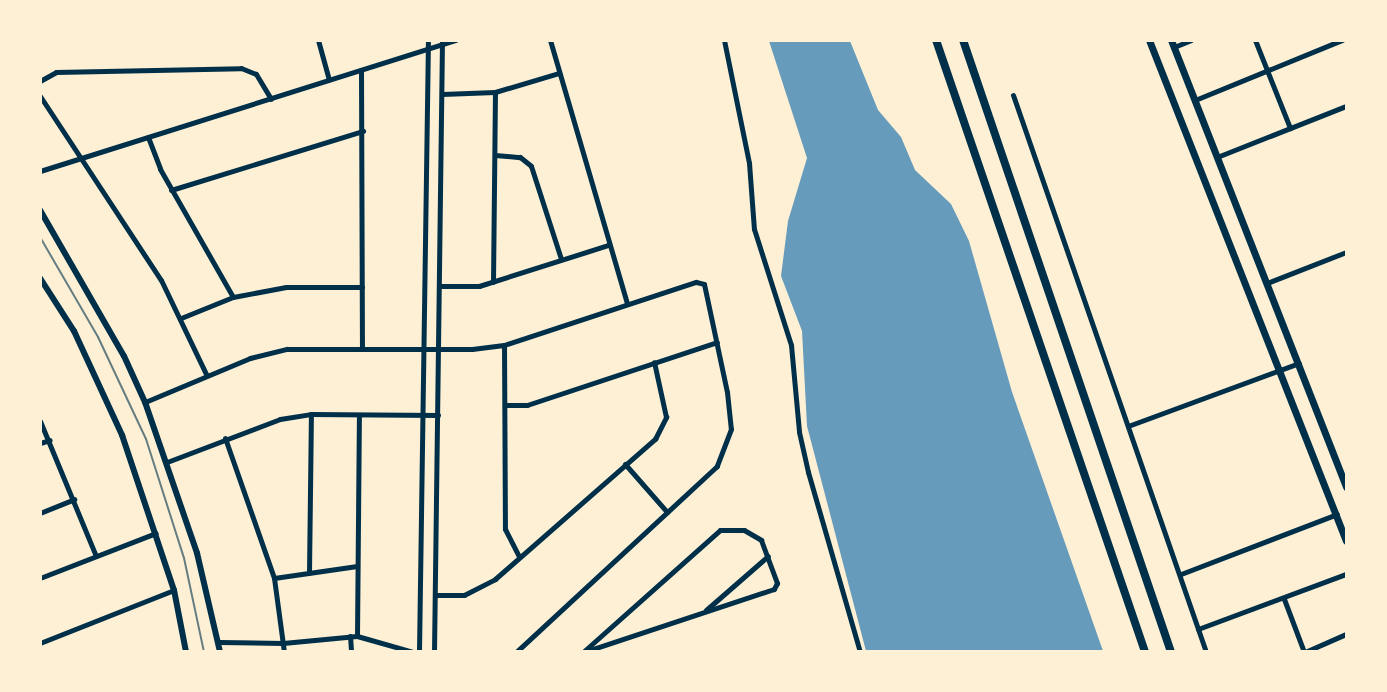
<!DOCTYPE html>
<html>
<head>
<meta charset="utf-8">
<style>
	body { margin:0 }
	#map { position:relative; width:1387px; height:692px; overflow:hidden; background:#fdf0d5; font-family:"Golos Text",sans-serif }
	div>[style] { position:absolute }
	.water>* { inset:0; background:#669bbc }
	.minor>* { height:5px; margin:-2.5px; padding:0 2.5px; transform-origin:2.5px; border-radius:2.5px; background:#003049 }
	.tertiary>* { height:6px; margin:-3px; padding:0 3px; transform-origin:3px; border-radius:3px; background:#003049 }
	.secondary>* { height:7px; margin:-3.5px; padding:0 3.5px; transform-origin:3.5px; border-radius:3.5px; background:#003049 }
	.trunk>* { height:8px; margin:-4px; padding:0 4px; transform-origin:4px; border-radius:4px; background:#003049 }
	.rail>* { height:2px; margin:-1px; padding:0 1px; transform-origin:1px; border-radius:1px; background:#657d81 }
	span { translate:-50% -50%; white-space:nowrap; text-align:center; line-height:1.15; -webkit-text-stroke:4.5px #fdf0d5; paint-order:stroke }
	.frame { position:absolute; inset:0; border:42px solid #fdf0d5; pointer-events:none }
</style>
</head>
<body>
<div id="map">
	<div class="water">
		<div style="clip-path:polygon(769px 41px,850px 41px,878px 110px,901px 137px,915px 170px,951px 204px,969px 241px,1012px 392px,1103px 651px,866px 651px,807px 426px,802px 331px,781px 276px,788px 221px,807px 158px)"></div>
	</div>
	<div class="minor">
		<div style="left:318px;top:40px;width:41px;rotate:74.6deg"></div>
		<div style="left:550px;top:40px;width:275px;rotate:73.7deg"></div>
		<div style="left:724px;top:40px;width:126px;rotate:78.5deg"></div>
		<div style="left:749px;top:163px;width:66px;rotate:85.7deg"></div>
		<div style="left:754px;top:229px;width:122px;rotate:72.3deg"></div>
		<div style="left:791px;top:345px;width:87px;rotate:84.7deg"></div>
		<div style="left:799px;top:432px;width:41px;rotate:77.3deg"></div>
		<div style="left:808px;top:472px;width:187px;rotate:73.9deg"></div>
		<div style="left:1255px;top:40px;width:95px;rotate:68.3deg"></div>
		<div style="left:1174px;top:47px;width:18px;rotate:-22deg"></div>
		<div style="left:361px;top:70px;width:278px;rotate:89.8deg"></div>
		<div style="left:40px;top:81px;width:18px;rotate:-29deg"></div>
		<div style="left:56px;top:72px;width:185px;rotate:-1.2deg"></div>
		<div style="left:241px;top:68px;width:16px;rotate:22deg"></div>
		<div style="left:256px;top:74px;width:29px;rotate:59deg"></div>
		<div style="left:442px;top:94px;width:53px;rotate:-2.2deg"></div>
		<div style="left:495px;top:92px;width:67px;rotate:-16.5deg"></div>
		<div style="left:1013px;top:95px;width:589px;rotate:70.89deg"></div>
		<div style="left:40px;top:96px;width:220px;rotate:56.7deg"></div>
		<div style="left:161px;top:280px;width:106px;rotate:64.4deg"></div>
		<div style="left:1195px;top:100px;width:159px;rotate:-22.2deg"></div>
		<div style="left:148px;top:137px;width:34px;rotate:69deg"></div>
		<div style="left:160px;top:169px;width:147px;rotate:60.3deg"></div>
		<div style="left:495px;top:155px;width:25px;rotate:5deg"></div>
		<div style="left:520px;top:157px;width:14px;rotate:39deg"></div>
		<div style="left:531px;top:166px;width:98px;rotate:72.1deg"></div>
		<div style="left:1217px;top:157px;width:139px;rotate:-21.6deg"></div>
		<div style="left:40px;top:171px;width:436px;rotate:-17.5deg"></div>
		<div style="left:171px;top:190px;width:201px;rotate:-17.1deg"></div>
		<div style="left:493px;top:282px;width:190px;rotate:-89.4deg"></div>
		<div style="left:1267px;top:283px;width:85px;rotate:-21.4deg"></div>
		<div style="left:439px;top:286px;width:40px"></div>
		<div style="left:479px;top:286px;width:135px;rotate:-17.6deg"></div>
		<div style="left:181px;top:318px;width:56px;rotate:-22deg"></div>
		<div style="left:233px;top:297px;width:54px;rotate:-10.7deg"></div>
		<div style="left:286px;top:287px;width:76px"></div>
		<div style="left:504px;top:345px;width:184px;rotate:89.7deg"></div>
		<div style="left:505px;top:529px;width:31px;rotate:63deg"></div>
		<div style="left:145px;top:402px;width:114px;rotate:-22.7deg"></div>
		<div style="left:250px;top:358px;width:38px;rotate:-14deg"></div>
		<div style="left:287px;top:349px;width:185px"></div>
		<div style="left:472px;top:349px;width:32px;rotate:-7deg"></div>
		<div style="left:504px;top:345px;width:202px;rotate:-18.2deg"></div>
		<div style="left:696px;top:282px;width:8px;rotate:14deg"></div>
		<div style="left:704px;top:284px;width:110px;rotate:78deg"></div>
		<div style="left:727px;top:392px;width:37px;rotate:84deg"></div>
		<div style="left:731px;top:429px;width:40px;rotate:111deg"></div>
		<div style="left:717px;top:466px;width:274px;rotate:137.2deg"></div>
		<div style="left:505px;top:405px;width:22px"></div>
		<div style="left:527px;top:405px;width:200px;rotate:-18.3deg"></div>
		<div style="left:40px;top:421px;width:146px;rotate:67.5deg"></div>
		<div style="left:1128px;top:426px;width:182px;rotate:-20.2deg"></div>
		<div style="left:225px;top:438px;width:148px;rotate:70.7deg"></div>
		<div style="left:274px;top:578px;width:75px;rotate:82.3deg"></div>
		<div style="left:40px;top:443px;width:10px;rotate:-17deg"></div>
		<div style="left:167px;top:462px;width:121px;rotate:-20.8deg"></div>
		<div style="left:280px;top:419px;width:31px;rotate:-9deg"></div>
		<div style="left:311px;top:414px;width:127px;rotate:0.5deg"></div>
		<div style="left:625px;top:464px;width:64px;rotate:48.8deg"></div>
		<div style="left:40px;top:513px;width:37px;rotate:-22deg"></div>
		<div style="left:309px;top:573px;width:159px;rotate:-89.3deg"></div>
		<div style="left:1181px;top:574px;width:167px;rotate:-21deg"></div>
		<div style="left:40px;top:578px;width:124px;rotate:-21.2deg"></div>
		<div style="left:274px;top:578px;width:84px;rotate:-8.2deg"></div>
		<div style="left:435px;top:595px;width:29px"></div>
		<div style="left:464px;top:595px;width:35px;rotate:-27deg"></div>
		<div style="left:495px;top:579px;width:213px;rotate:-41.2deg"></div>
		<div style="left:655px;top:439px;width:25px;rotate:-63deg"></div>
		<div style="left:666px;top:417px;width:56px;rotate:-102.3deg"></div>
		<div style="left:1284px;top:599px;width:57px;rotate:69.3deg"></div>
		<div style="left:706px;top:610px;width:82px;rotate:-41.1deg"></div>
		<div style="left:1198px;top:629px;width:158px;rotate:-20.4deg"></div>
		<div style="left:350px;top:636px;width:16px;rotate:86deg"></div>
		<div style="left:357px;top:636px;width:220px;rotate:-89.5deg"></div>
		<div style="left:219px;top:642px;width:64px;rotate:0.9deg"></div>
		<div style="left:283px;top:643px;width:74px;rotate:-5.4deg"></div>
		<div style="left:357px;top:636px;width:58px;rotate:15.9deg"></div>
		<div style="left:40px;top:643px;width:144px;rotate:-21.6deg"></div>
		<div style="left:419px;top:652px;width:612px;rotate:-89.16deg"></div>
		<div style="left:434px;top:652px;width:612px;rotate:-89.25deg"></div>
		<div style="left:583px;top:652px;width:183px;rotate:-41.7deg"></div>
		<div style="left:720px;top:530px;width:24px"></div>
		<div style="left:744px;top:530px;width:20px;rotate:30deg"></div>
		<div style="left:761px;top:540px;width:46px;rotate:69.6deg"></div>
		<div style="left:777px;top:583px;width:7px;rotate:117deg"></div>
		<div style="left:774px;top:589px;width:200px;rotate:161.7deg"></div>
		<div style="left:1305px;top:652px;width:45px;rotate:-23.7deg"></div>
	</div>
	<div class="tertiary">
		<div style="left:40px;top:210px;width:168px;rotate:60.1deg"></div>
		<div style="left:124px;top:356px;width:51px;rotate:65.5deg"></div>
		<div style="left:145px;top:402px;width:160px;rotate:71deg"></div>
		<div style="left:197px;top:553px;width:102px;rotate:76.9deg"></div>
		<div style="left:40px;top:278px;width:63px;rotate:57.3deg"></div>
		<div style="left:74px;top:331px;width:115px;rotate:65.2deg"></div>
		<div style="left:122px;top:435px;width:163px;rotate:71.5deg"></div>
		<div style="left:174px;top:590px;width:63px;rotate:79deg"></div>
	</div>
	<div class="secondary">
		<div style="left:1149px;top:40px;width:538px;rotate:68.53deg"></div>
		<div style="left:1171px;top:40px;width:480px;rotate:68.6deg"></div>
	</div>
	<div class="trunk">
		<div style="left:936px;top:40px;width:647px;rotate:71.14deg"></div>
		<div style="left:963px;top:40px;width:646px;rotate:71.23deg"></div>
	</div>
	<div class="rail">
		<div style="left:40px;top:237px;width:116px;rotate:59.9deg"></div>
		<div style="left:98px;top:337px;width:113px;rotate:64.8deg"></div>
		<div style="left:146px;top:439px;width:125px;rotate:72.3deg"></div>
		<div style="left:184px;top:558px;width:96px;rotate:78deg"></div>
	</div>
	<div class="frame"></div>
</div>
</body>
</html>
